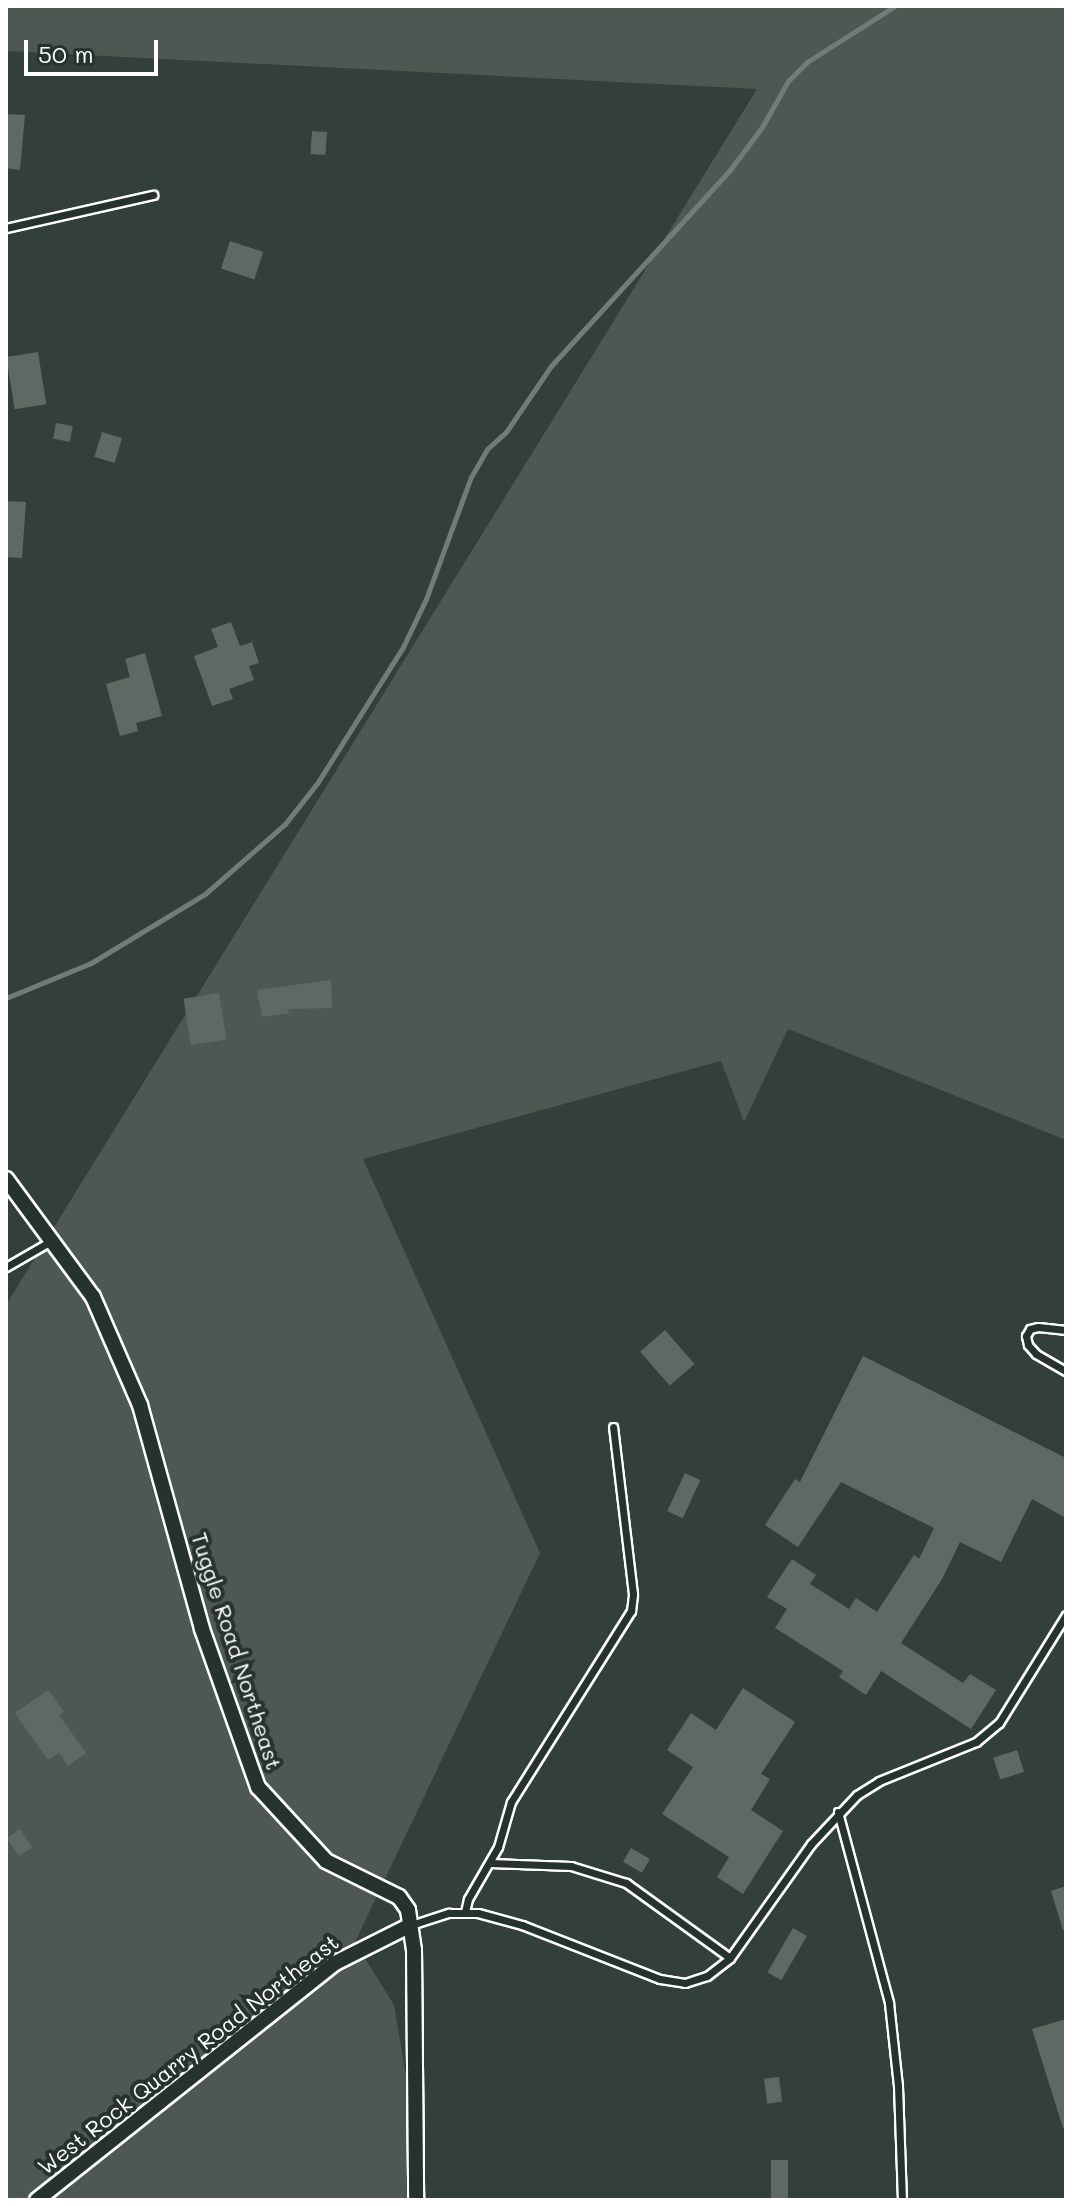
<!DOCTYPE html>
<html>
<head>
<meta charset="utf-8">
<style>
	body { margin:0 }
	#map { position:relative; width:1072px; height:2206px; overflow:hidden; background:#333f3a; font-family:Mali,sans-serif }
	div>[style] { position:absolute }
	.green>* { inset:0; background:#4d5853 }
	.stream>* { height:5px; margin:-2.5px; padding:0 2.5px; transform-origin:2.5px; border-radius:2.5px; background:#737b78 }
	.building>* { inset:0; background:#5f6964; transform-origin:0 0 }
	.roads { filter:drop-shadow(2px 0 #fff) drop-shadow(-2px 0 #fff) drop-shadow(0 2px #fff) drop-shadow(0 -2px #fff) }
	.service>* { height:7px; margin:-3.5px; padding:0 3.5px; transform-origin:3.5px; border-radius:3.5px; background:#26332d }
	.minor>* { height:14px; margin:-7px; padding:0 7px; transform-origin:7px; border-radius:7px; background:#26332d }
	span { translate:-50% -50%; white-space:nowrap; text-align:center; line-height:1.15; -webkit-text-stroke:8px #26332d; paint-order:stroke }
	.street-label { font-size:22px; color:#fff }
	.frame { position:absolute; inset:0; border:8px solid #fff; pointer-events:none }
	.scale { position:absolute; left:24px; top:40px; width:134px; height:36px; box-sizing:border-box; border:4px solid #fff; border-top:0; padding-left:10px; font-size:24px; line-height:28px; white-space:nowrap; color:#fff; -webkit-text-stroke:6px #26332d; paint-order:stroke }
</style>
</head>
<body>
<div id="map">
	<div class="green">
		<div style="clip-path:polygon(6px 6px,1066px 6px,1066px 1140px,788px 1029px,744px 1122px,721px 1061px,363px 1159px,540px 1553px,355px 1942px,394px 2005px,427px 2200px,6px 2200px,6px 1305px,757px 89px,6px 51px)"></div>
	</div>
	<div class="stream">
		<div style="left:6px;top:998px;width:92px;rotate:-22.4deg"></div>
		<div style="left:91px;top:963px;width:133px;rotate:-31.2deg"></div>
		<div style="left:205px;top:894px;width:106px;rotate:-41.2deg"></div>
		<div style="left:285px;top:824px;width:53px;rotate:-51.8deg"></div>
		<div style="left:318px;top:782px;width:160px;rotate:-57.8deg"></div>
		<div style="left:403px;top:647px;width:53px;rotate:-64.4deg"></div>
		<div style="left:426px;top:599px;width:130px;rotate:-69.8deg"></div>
		<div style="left:471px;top:477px;width:32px;rotate:-60deg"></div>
		<div style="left:487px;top:449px;width:25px;rotate:-42deg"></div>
		<div style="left:506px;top:432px;width:80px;rotate:-55.7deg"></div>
		<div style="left:551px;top:366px;width:265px;rotate:-47.6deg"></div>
		<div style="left:730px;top:170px;width:54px;rotate:-53.3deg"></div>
		<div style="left:762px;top:127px;width:53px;rotate:-60.5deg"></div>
		<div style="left:788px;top:81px;width:27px;rotate:-45deg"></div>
		<div style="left:807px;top:62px;width:104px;rotate:-32.5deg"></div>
	</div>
	<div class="building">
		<div style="clip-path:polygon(6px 114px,25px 115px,20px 170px,6px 168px)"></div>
		<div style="left:312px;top:131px;width:15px;height:23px;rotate:4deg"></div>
		<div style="left:230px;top:241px;width:35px;height:29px;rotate:18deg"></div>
		<div style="left:38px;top:352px;width:53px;height:32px;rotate:81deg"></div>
		<div style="left:56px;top:423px;width:17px;height:16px;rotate:10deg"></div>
		<div style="left:102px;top:432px;width:21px;height:26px;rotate:17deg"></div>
		<div style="clip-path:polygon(6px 501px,26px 502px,22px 558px,6px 557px)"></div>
		<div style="clip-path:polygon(231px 622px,240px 646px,252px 642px,259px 663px,249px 666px,254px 680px,229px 689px,233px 699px,212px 706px,194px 656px,218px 647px,211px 629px)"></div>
		<div style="clip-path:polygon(145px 653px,162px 716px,136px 723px,138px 731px,120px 736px,106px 684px,130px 677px,125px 659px)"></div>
		<div style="clip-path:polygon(331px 980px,332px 1008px,288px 1009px,289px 1013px,262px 1017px,257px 990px)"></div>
		<div style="left:219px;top:993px;width:47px;height:36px;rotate:81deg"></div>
		<div style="left:665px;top:1330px;width:45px;height:33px;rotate:49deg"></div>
		<div style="clip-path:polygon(863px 1356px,1066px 1458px,1066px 1518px,1032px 1499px,1001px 1562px,960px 1542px,942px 1579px,901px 1643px,963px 1683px,970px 1674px,996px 1690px,971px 1729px,881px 1671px,866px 1695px,839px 1677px,843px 1671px,775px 1628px,787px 1609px,767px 1597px,792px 1559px,816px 1575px,810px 1584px,849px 1609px,856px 1598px,877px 1612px,914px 1555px,919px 1559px,934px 1528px,841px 1482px,798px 1547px,765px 1525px,795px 1479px,800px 1482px)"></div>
		<div style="left:685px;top:1473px;width:17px;height:42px;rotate:25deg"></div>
		<div style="clip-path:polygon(743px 1688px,795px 1722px,761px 1774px,770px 1779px,751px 1810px,783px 1831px,743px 1894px,717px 1877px,729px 1857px,662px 1814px,693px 1767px,667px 1750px,691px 1713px,716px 1730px)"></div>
		<div style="clip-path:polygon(48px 1690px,64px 1712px,59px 1715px,86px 1753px,68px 1766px,59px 1753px,48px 1760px,15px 1713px)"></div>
		<div style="left:1017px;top:1750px;width:23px;height:25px;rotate:72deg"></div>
		<div style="left:20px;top:1829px;width:22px;height:16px;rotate:56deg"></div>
		<div style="left:631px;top:1848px;width:22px;height:16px;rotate:30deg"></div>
		<div style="clip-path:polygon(1066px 1886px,1066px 1930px,1063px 1930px,1051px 1891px)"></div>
		<div style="left:793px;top:1928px;width:16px;height:51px;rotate:30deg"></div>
		<div style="clip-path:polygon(1066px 2019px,1066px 2127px,1063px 2128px,1032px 2029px)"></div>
		<div style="left:779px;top:2077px;width:25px;height:15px;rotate:83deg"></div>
		<div style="left:771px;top:2160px;width:17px;height:40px"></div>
	</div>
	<div class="roads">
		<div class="service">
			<div style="left:6px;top:228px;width:151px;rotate:-12.7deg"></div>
			<div style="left:6px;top:1267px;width:52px;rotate:-30deg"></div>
			<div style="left:1066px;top:1330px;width:28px;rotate:-174deg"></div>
			<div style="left:1038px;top:1327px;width:8px;rotate:166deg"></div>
			<div style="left:1030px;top:1329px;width:8px;rotate:120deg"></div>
			<div style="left:1026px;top:1336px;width:9px;rotate:77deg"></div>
			<div style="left:1028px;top:1345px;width:12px;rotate:48deg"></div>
			<div style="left:1036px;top:1354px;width:34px;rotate:30deg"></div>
			<div style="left:838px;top:1812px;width:198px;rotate:75deg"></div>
			<div style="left:889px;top:2003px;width:83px;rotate:83.8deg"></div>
			<div style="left:898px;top:2086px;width:114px;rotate:88deg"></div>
			<div style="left:490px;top:1863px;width:81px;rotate:2.1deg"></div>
			<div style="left:571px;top:1866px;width:58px;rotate:17.2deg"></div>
			<div style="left:626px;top:1883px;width:128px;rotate:35.8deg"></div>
			<div style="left:465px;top:1912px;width:13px;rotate:-77deg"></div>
			<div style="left:468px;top:1899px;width:60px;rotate:-60deg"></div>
			<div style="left:498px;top:1847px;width:47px;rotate:-73.9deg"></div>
			<div style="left:511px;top:1802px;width:226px;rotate:-57.9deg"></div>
			<div style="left:631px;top:1611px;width:17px;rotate:-83deg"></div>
			<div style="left:633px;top:1594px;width:168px;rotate:-96.8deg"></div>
			<div style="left:411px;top:1925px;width:40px;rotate:-18deg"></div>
			<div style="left:449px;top:1913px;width:29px"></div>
			<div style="left:478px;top:1913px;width:46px;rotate:15.3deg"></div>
			<div style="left:522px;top:1925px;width:148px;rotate:21.4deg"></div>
			<div style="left:660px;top:1979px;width:25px;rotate:9deg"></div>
			<div style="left:685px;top:1983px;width:23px;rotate:-18deg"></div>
			<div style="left:707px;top:1976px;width:29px;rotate:-38deg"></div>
			<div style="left:730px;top:1958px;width:140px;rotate:-54.6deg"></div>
			<div style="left:811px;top:1844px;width:67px;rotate:-46.8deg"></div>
			<div style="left:857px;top:1795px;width:26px;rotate:-32deg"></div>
			<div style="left:879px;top:1781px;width:105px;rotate:-21.9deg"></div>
			<div style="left:976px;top:1742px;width:30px;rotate:-40deg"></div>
			<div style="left:999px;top:1723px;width:127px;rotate:-58.2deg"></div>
		</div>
		<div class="minor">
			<div style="left:6px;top:1179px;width:147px;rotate:53.6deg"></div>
			<div style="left:93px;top:1297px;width:118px;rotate:66.5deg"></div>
			<div style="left:140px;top:1405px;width:232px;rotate:74.5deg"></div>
			<div style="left:202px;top:1629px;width:168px;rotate:70.5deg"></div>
			<div style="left:258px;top:1787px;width:100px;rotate:47.4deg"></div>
			<div style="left:326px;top:1861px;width:81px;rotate:26.3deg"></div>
			<div style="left:399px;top:1897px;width:16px;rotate:55deg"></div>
			<div style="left:408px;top:1910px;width:40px;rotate:81.5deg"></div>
			<div style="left:414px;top:1950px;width:250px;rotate:89.5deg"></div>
			<div style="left:37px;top:2200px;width:381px;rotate:-38.5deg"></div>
			<div style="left:335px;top:1963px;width:85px;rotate:-26.6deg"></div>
		</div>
	</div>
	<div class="street-label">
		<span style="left:237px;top:1651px;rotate:72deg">Tuggle Road Northeast</span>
		<span style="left:188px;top:2054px;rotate:-38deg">West Rock Quarry Road Northeast</span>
	</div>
	<div class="frame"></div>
	<div class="scale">50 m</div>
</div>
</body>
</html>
